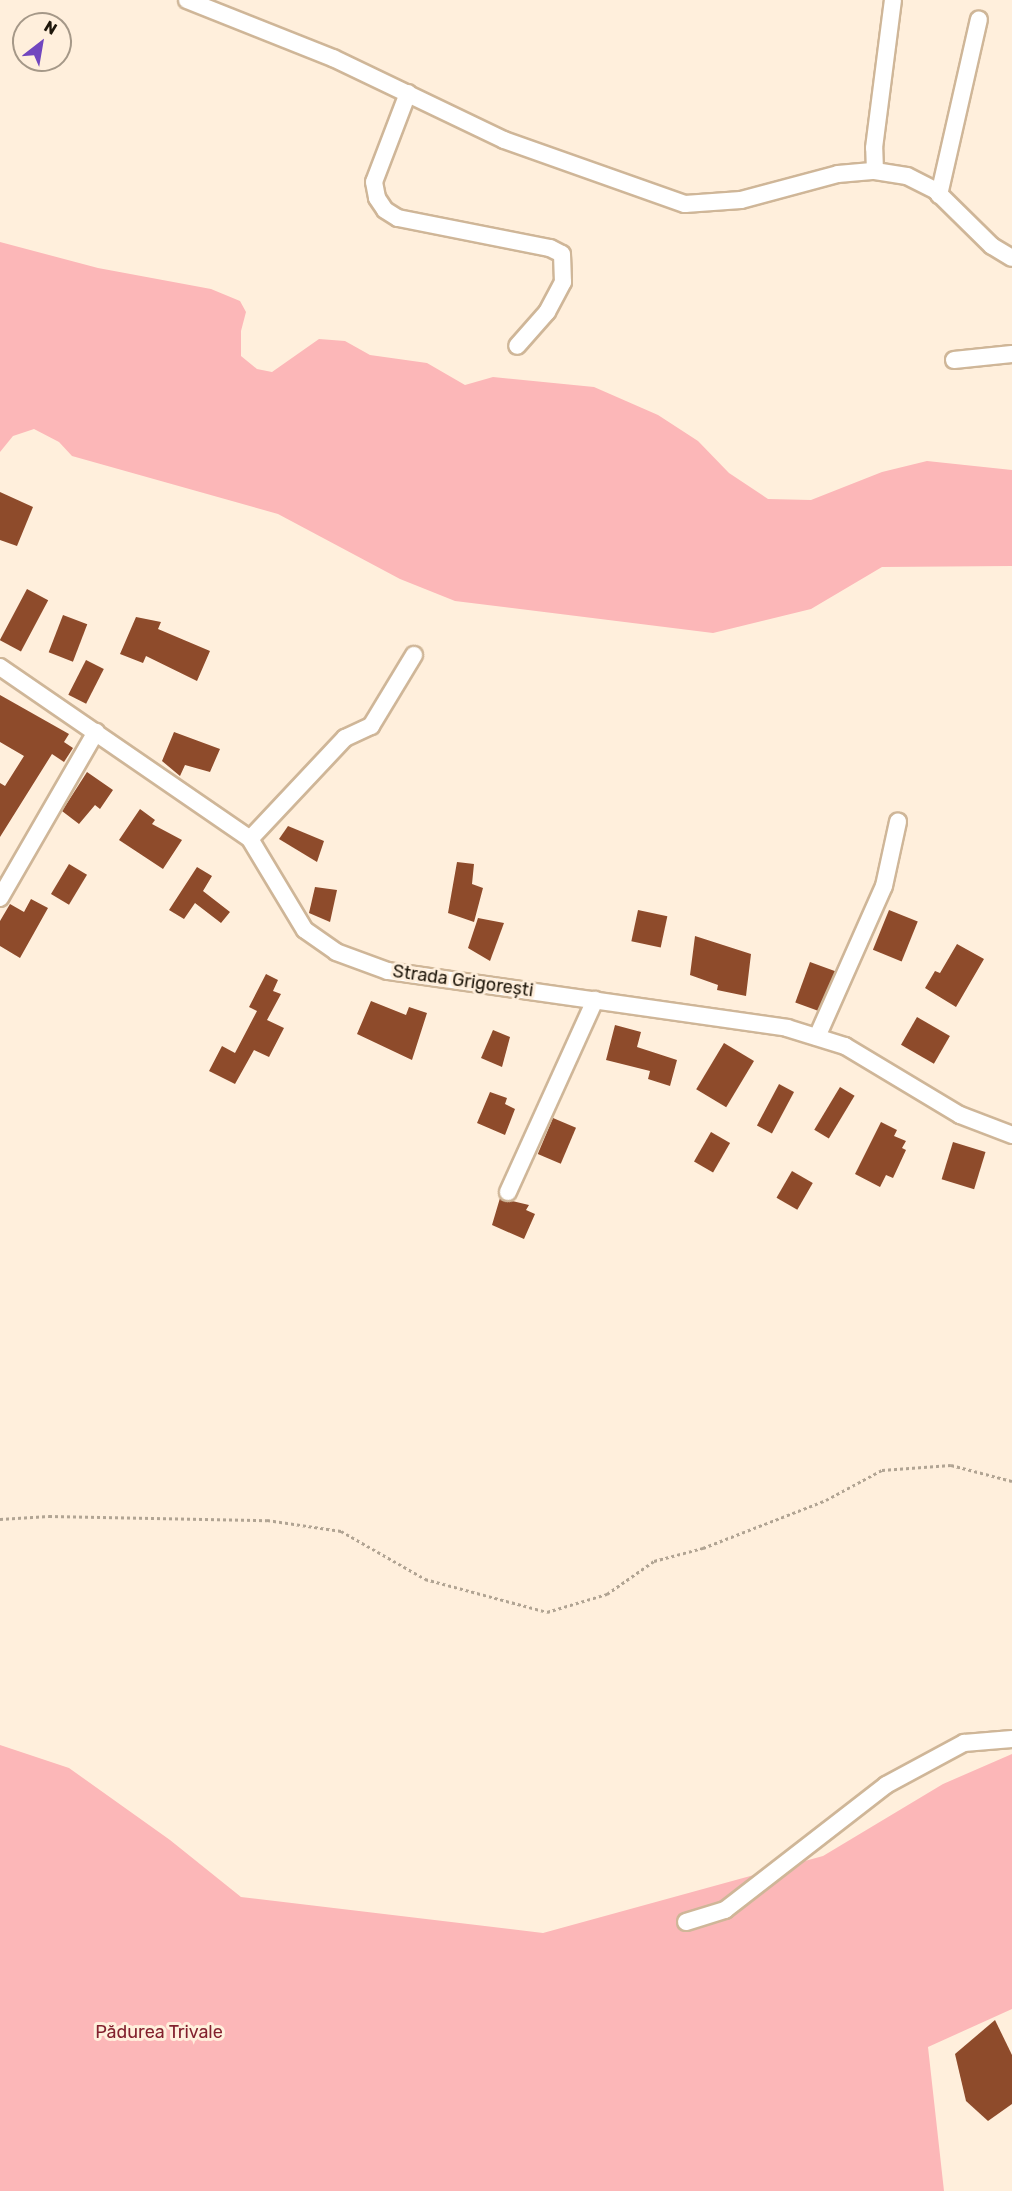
<!DOCTYPE html>
<html>
<head>
<meta charset="utf-8">
<style>
	body { margin:0 }
	#map { position:relative; width:1012px; height:2191px; overflow:hidden; background:#ffefdc; font-family:Rubik,sans-serif }
	div>[style] { position:absolute }
	.green>* { inset:0; background:#fcb7b8 }
	.building>* { inset:0; background:#8e4b2b; transform-origin:0 0 }
	.path>* { height:3px; margin-top:-1.5px; transform-origin:0; background:repeating-linear-gradient(90deg,#b1a493 0 3px,transparent 0 6px) }
	.roads { filter:drop-shadow(2px 0 #cfb698) drop-shadow(-2px 0 #cfb698) drop-shadow(0 2px #cfb698) drop-shadow(0 -2px #cfb698) }
	.minor>* { height:16px; margin:-8px; padding:0 8px; transform-origin:8px; border-radius:8px; background:#fff }
	span { translate:-50% -50%; white-space:nowrap; text-align:center; line-height:1.15; -webkit-text-stroke:6px #ffefdc; paint-order:stroke }
	.street-label { font-size:18px; color:#1e160a }
	.park-label { font-size:18px; color:#83212e }
	.north { position:absolute; left:12px; top:12px; width:60px; height:60px; box-sizing:border-box; background:#ffefdc; border:2px solid #a59888; border-radius:50%; rotate:31deg; font-size:16px; font-weight:700; line-height:24px; text-align:center; color:#1e160a }
	.north::after { content:''; display:block; margin:auto; width:21px; height:27px; background:#7146bf; clip-path:polygon(50% 0,100% 100%,50% 72%,0 100%) }
</style>
</head>
<body>
<div id="map">
	<div class="green">
		<div style="clip-path:polygon(0 242px,98px 268px,211px 289px,240px 301px,246px 312px,241px 331px,241px 356px,257px 369px,272px 372px,319px 339px,345px 341px,370px 355px,427px 363px,465px 385px,493px 377px,594px 387px,658px 415px,698px 441px,729px 473px,768px 499px,811px 500px,882px 472px,927px 461px,1012px 470px,1012px 566px,882px 567px,811px 609px,713px 633px,455px 601px,400px 579px,278px 514px,72px 456px,59px 442px,34px 429px,13px 436px,0 452px)"></div>
		<div style="clip-path:polygon(0 1745px,69px 1768px,170px 1840px,241px 1897px,543px 1933px,823px 1856px,943px 1784px,1012px 1754px,1012px 2009px,928px 2047px,944px 2191px,0 2191px)"></div>
	</div>
	<div class="building">
		<div style="clip-path:polygon(0 492px,33px 507px,17px 546px,0 540px)"></div>
		<div style="left:27px;top:589px;width:24px;height:58px;rotate:28deg"></div>
		<div style="left:63px;top:615px;width:26px;height:40px;rotate:21deg"></div>
		<div style="clip-path:polygon(136px 617px,161px 622px,158px 629px,210px 651px,197px 681px,146px 656px,143px 663px,120px 654px)"></div>
		<div style="left:86px;top:660px;width:20px;height:39px;rotate:27deg"></div>
		<div style="clip-path:polygon(0 695px,69px 734px,64px 742px,73px 748px,64px 762px,52px 754px,0 837px,0 783px,5px 786px,24px 756px,0 742px)"></div>
		<div style="clip-path:polygon(174px 732px,220px 749px,210px 772px,185px 765px,180px 776px,162px 761px)"></div>
		<div style="clip-path:polygon(87px 772px,113px 790px,100px 809px,95px 805px,79px 824px,62px 811px)"></div>
		<div style="clip-path:polygon(140px 809px,155px 820px,152px 824px,182px 840px,163px 869px,119px 840px)"></div>
		<div style="clip-path:polygon(288px 826px,324px 841px,317px 862px,279px 839px)"></div>
		<div style="clip-path:polygon(457px 862px,474px 864px,472px 884px,483px 888px,474px 922px,448px 913px)"></div>
		<div style="left:69px;top:864px;width:21px;height:35px;rotate:31deg"></div>
		<div style="clip-path:polygon(197px 867px,212px 876px,203px 891px,230px 912px,221px 923px,195px 903px,184px 919px,169px 910px)"></div>
		<div style="clip-path:polygon(315px 887px,337px 890px,330px 922px,309px 913px)"></div>
		<div style="clip-path:polygon(31px 899px,48px 908px,20px 958px,0 946px,0 921px,10px 904px,24px 912px)"></div>
		<div style="left:638px;top:910px;width:30px;height:32px;rotate:12deg"></div>
		<div style="left:889px;top:910px;width:31px;height:43px;rotate:22deg"></div>
		<div style="clip-path:polygon(478px 918px,504px 923px,490px 961px,468px 948px)"></div>
		<div style="clip-path:polygon(695px 936px,751px 954px,746px 996px,717px 990px,718px 985px,690px 975px)"></div>
		<div style="clip-path:polygon(957px 944px,984px 959px,956px 1007px,925px 988px,935px 971px,940px 973px)"></div>
		<div style="left:810px;top:962px;width:27px;height:43px;rotate:20deg"></div>
		<div style="clip-path:polygon(266px 974px,278px 980px,273px 991px,281px 994px,267px 1020px,284px 1028px,269px 1057px,254px 1050px,235px 1084px,209px 1071px,222px 1046px,235px 1053px,257px 1011px,249px 1007px)"></div>
		<div style="clip-path:polygon(371px 1001px,406px 1015px,409px 1007px,427px 1013px,412px 1060px,357px 1034px)"></div>
		<div style="left:917px;top:1017px;width:38px;height:32px;rotate:30deg"></div>
		<div style="clip-path:polygon(615px 1025px,641px 1032px,637px 1047px,677px 1060px,670px 1086px,648px 1079px,650px 1071px,606px 1060px)"></div>
		<div style="clip-path:polygon(493px 1030px,510px 1037px,502px 1067px,481px 1058px)"></div>
		<div style="left:724px;top:1043px;width:35px;height:54px;rotate:31deg"></div>
		<div style="left:779px;top:1084px;width:17px;height:47px;rotate:28deg"></div>
		<div style="left:840px;top:1087px;width:17px;height:50px;rotate:31deg"></div>
		<div style="clip-path:polygon(490px 1092px,507px 1098px,505px 1104px,515px 1109px,505px 1135px,477px 1123px)"></div>
		<div style="left:553px;top:1118px;width:25px;height:39px;rotate:23deg"></div>
		<div style="clip-path:polygon(881px 1122px,897px 1130px,894px 1136px,906px 1141px,902px 1148px,906px 1150px,893px 1178px,886px 1175px,880px 1187px,855px 1174px)"></div>
		<div style="left:711px;top:1132px;width:22px;height:34px;rotate:30deg"></div>
		<div style="left:953px;top:1142px;width:34px;height:39px;rotate:17deg"></div>
		<div style="left:792px;top:1171px;width:24px;height:31px;rotate:30deg"></div>
		<div style="clip-path:polygon(500px 1198px,529px 1205px,526px 1210px,535px 1214px,524px 1239px,492px 1225px)"></div>
		<div style="clip-path:polygon(995px 2020px,1012px 2055px,1012px 2104px,988px 2121px,966px 2101px,955px 2054px)"></div>
	</div>
	<div class="path">
		<div style="left:0;top:1519px;width:49px;rotate:-3.5deg"></div>
		<div style="left:49px;top:1516px;width:218px;rotate:1.1deg"></div>
		<div style="left:267px;top:1520px;width:75px;rotate:8.5deg"></div>
		<div style="left:341px;top:1531px;width:97px;rotate:29.7deg"></div>
		<div style="left:425px;top:1579px;width:126px;rotate:15.1deg"></div>
		<div style="left:547px;top:1612px;width:63px;rotate:-16.7deg"></div>
		<div style="left:607px;top:1594px;width:57px;rotate:-35.1deg"></div>
		<div style="left:654px;top:1561px;width:51px;rotate:-14.9deg"></div>
		<div style="left:703px;top:1548px;width:132px;rotate:-21.3deg"></div>
		<div style="left:826px;top:1500px;width:64px;rotate:-28.2deg"></div>
		<div style="left:882px;top:1470px;width:69px;rotate:-4.1deg"></div>
		<div style="left:951px;top:1465px;width:63px;rotate:14.7deg"></div>
	</div>
	<div class="roads">
		<div class="minor">
			<div style="left:187px;top:0;width:157px;rotate:21.7deg"></div>
			<div style="left:333px;top:58px;width:190px;rotate:25.6deg"></div>
			<div style="left:504px;top:140px;width:192px;rotate:19.5deg"></div>
			<div style="left:685px;top:204px;width:56px;rotate:-4.1deg"></div>
			<div style="left:741px;top:200px;width:100px;rotate:-15deg"></div>
			<div style="left:838px;top:174px;width:37px;rotate:-5deg"></div>
			<div style="left:875px;top:171px;width:32px;rotate:9deg"></div>
			<div style="left:907px;top:176px;width:33px;rotate:27deg"></div>
			<div style="left:936px;top:191px;width:78px;rotate:44.5deg"></div>
			<div style="left:992px;top:246px;width:23px;rotate:31deg"></div>
			<div style="left:408px;top:93px;width:95px;rotate:110.9deg"></div>
			<div style="left:374px;top:182px;width:16px;rotate:79deg"></div>
			<div style="left:377px;top:198px;width:14px;rotate:56deg"></div>
			<div style="left:385px;top:210px;width:15px;rotate:32deg"></div>
			<div style="left:398px;top:218px;width:155px;rotate:11.2deg"></div>
			<div style="left:550px;top:248px;width:13px;rotate:27deg"></div>
			<div style="left:562px;top:254px;width:28px;rotate:88deg"></div>
			<div style="left:563px;top:282px;width:34px;rotate:118deg"></div>
			<div style="left:547px;top:312px;width:45px;rotate:131.4deg"></div>
			<div style="left:875px;top:171px;width:23px;rotate:-92deg"></div>
			<div style="left:874px;top:148px;width:149px;rotate:-82.7deg"></div>
			<div style="left:939px;top:195px;width:180px;rotate:-77.2deg"></div>
			<div style="left:954px;top:360px;width:58px;rotate:-5.9deg"></div>
			<div style="left:0;top:667px;width:303px;rotate:34.5deg"></div>
			<div style="left:250px;top:839px;width:106px;rotate:58.9deg"></div>
			<div style="left:305px;top:930px;width:38px;rotate:35deg"></div>
			<div style="left:336px;top:952px;width:55px;rotate:20.1deg"></div>
			<div style="left:388px;top:971px;width:403px;rotate:8.1deg"></div>
			<div style="left:787px;top:1028px;width:61px;rotate:17.2deg"></div>
			<div style="left:845px;top:1046px;width:134px;rotate:31deg"></div>
			<div style="left:960px;top:1115px;width:56px;rotate:21deg"></div>
			<div style="left:250px;top:839px;width:139px;rotate:-46.8deg"></div>
			<div style="left:345px;top:738px;width:29px;rotate:-25deg"></div>
			<div style="left:371px;top:726px;width:83px;rotate:-58.8deg"></div>
			<div style="left:0;top:898px;width:192px;rotate:-60deg"></div>
			<div style="left:817px;top:1037px;width:165px;rotate:-66.1deg"></div>
			<div style="left:884px;top:886px;width:66px;rotate:-77.7deg"></div>
			<div style="left:508px;top:1192px;width:211px;rotate:-65.6deg"></div>
			<div style="left:686px;top:1922px;width:41px;rotate:-17.1deg"></div>
			<div style="left:725px;top:1910px;width:204px;rotate:-37.8deg"></div>
			<div style="left:886px;top:1785px;width:89px;rotate:-28.3deg"></div>
			<div style="left:964px;top:1743px;width:48px;rotate:-4.8deg"></div>
		</div>
	</div>
	<div class="street-label">
		<span style="left:463px;top:981px;rotate:8deg">Strada Grigorești</span>
	</div>
	<div class="park-label">
		<span style="left:159px;top:2032px">Pădurea Trivale</span>
	</div>
	<div class="north">N</div>
</div>
</body>
</html>
